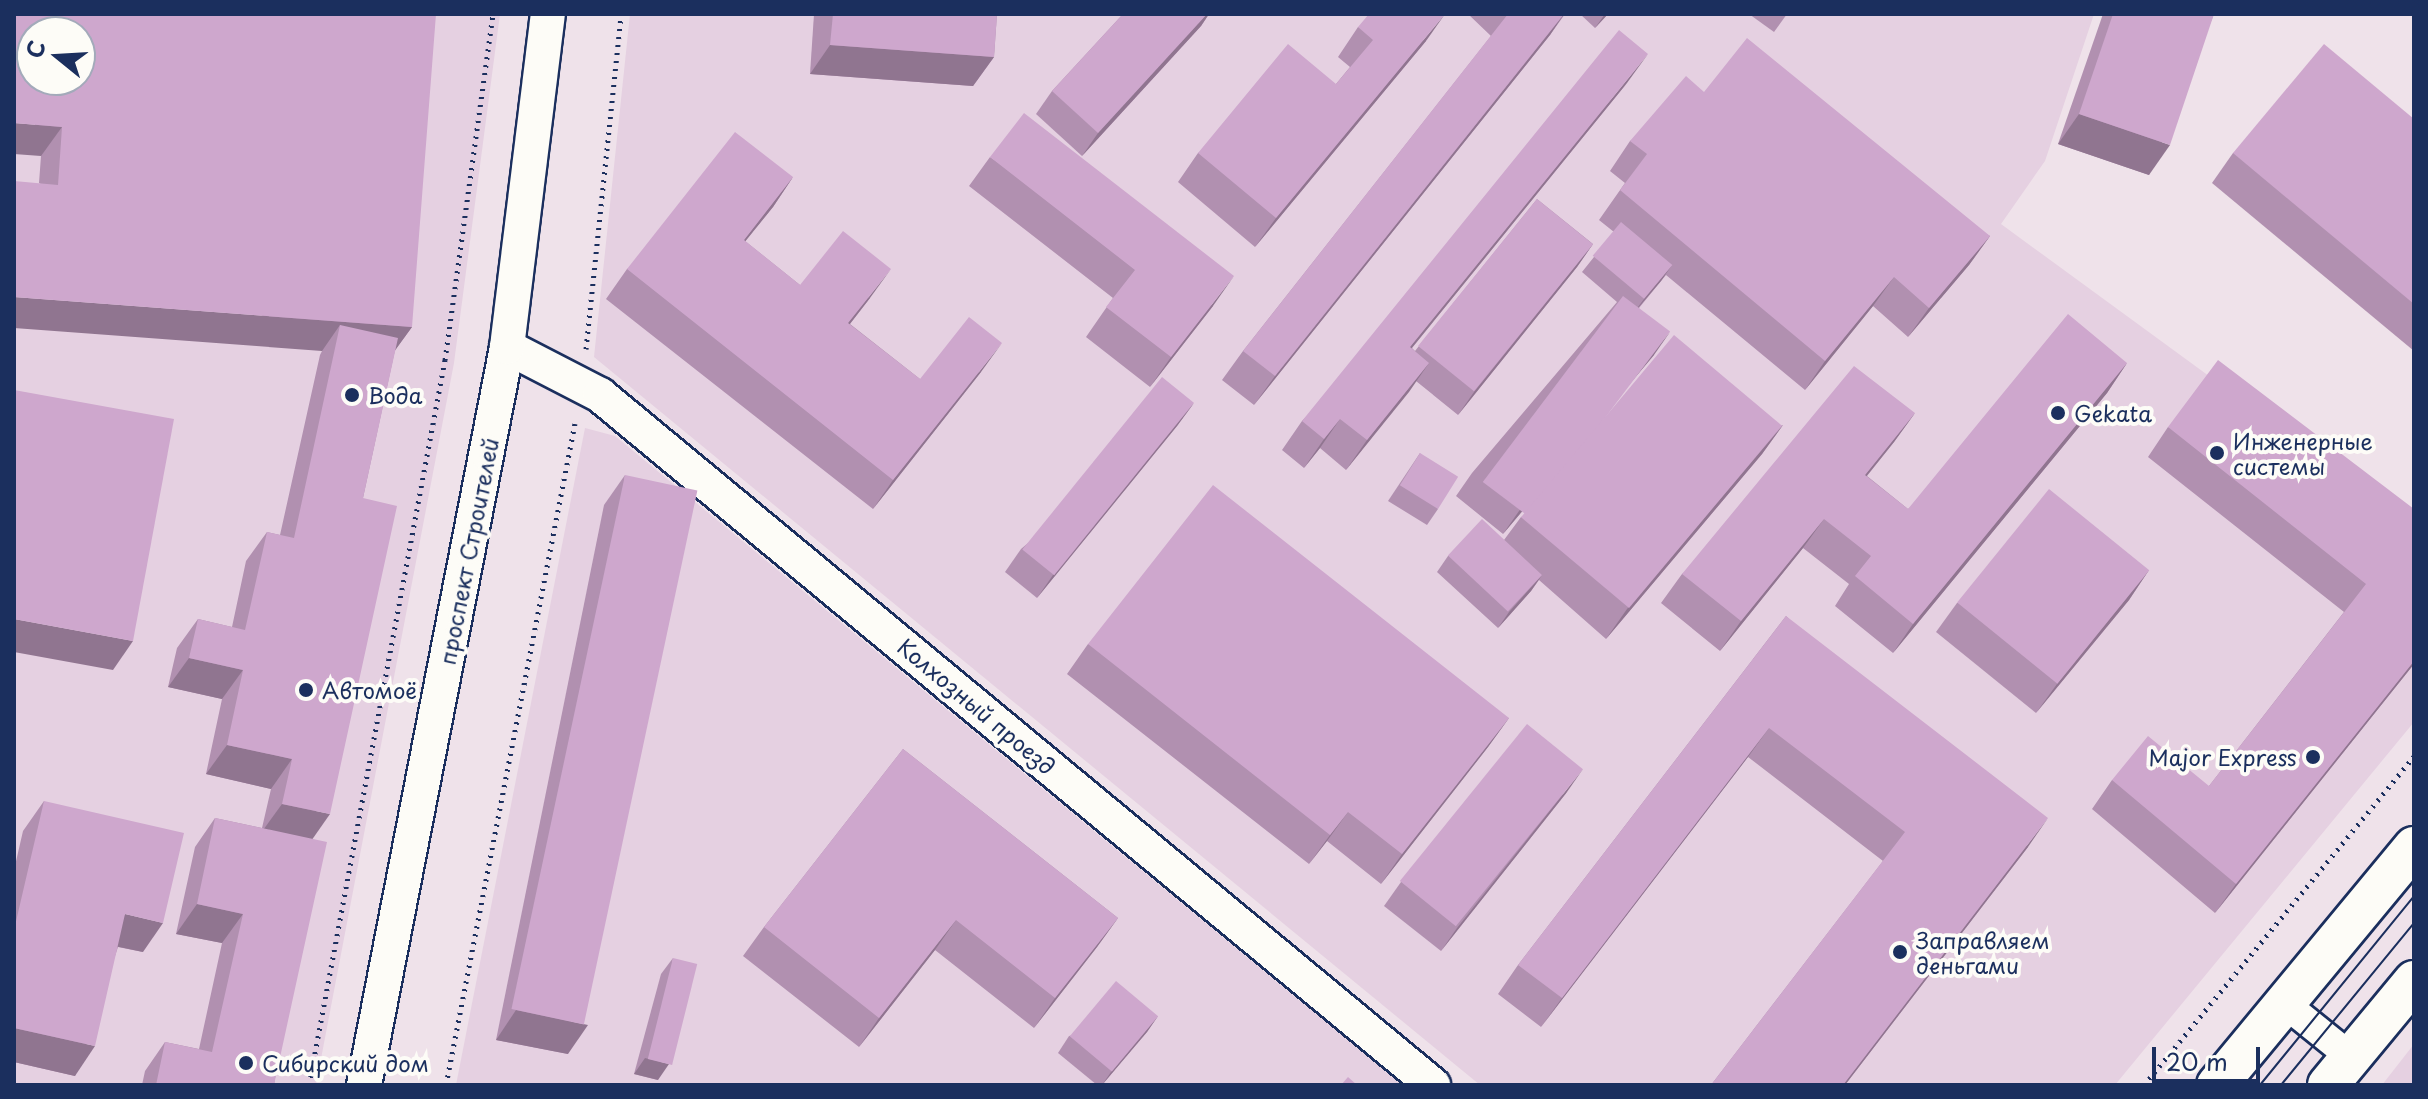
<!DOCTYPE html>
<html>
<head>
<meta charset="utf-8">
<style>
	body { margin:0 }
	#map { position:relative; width:2428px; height:1099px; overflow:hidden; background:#efe2ea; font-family:"Playpen Sans",sans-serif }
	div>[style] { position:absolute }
	.built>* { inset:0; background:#e5d0e1 }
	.path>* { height:5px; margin-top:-2.5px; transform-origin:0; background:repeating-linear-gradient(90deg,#1b2f5e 0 2px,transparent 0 8px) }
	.roads { filter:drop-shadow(2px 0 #1b2f5e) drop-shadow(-2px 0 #1b2f5e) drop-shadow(0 2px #1b2f5e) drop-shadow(0 -2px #1b2f5e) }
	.minor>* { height:28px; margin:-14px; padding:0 14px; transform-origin:14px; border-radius:14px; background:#fdfcf7 }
	.tertiary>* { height:34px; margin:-17px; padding:0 17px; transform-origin:17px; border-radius:17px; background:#fdfcf7 }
	.secondary>* { height:40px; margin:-20px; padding:0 20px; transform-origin:20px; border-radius:20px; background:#fdfcf7 }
	.tram>* { height:2px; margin:-1px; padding:0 1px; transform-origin:1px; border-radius:1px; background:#1b2f5e }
	.wall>* { inset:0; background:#b190b0 }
	.shaded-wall>* { inset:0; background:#907590 }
	.building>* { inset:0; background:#cea7cd; transform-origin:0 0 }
	.dots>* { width:22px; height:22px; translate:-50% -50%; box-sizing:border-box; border:4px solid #fdfcf7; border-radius:50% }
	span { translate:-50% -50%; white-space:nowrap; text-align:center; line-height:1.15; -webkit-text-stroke:8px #fdfcf7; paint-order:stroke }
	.poi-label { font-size:22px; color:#1b2f5e }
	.left { translate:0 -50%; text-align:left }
	.right { translate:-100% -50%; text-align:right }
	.street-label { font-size:22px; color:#1b2f5e }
	.frame { position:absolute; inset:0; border:16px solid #1b2f5e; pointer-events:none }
	.north { position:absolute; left:16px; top:16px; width:80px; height:80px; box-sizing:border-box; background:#fdfcf7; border:2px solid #a3aaba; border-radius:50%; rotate:288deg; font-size:22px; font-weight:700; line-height:32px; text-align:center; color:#1b2f5e }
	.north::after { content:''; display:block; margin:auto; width:28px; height:36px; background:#1b2f5e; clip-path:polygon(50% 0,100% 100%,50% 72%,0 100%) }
	.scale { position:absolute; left:2152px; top:1047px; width:108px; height:36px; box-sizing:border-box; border:4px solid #1b2f5e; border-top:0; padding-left:10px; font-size:24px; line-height:28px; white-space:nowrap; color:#1b2f5e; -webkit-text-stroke:6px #fdfcf7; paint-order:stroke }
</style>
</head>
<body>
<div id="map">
	<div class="built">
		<div style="clip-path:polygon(evenodd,14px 14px,500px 14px,454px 363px,316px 1085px,14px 1085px,14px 14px,32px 32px,80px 32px,80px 80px,32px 80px,32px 32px)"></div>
		<div style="clip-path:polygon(630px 14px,2094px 14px,2045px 161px,2001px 224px,2414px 526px,2414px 722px,2115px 1085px,1480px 1085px,594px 357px)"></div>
		<div style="clip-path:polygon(585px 428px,615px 436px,1402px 1085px,456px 1085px)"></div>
		<div style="clip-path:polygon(2414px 1044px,2414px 1085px,2382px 1085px)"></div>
	</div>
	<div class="path">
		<div style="left:586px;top:349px;width:337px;rotate:-84deg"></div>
		<div style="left:309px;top:1085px;width:738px;rotate:-79.38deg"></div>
		<div style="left:445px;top:360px;width:349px;rotate:-82.1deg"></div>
		<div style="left:446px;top:1085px;width:674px;rotate:-78.97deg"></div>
		<div style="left:2144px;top:1085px;width:426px;rotate:-50.6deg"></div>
	</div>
	<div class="roads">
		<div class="minor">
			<div style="left:2284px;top:1003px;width:86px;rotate:38.9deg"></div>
		</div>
		<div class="tertiary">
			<div style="left:507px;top:347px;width:105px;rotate:27.3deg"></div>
			<div style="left:600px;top:395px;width:1082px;rotate:39.64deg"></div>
			<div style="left:364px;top:1085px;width:752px;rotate:-79.03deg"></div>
			<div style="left:507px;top:347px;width:336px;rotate:-83deg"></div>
		</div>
		<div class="secondary">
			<div style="left:2217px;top:1085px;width:309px;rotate:-50.4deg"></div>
			<div style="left:2328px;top:1085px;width:135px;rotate:-50.4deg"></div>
		</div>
	</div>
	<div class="tram">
		<div style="left:2260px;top:1085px;width:244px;rotate:-50.8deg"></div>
		<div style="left:2281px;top:1085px;width:210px;rotate:-50.6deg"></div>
	</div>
	<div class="wall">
		<div style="clip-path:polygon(14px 14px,412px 327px,395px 350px,363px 498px,274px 1085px,142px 1085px,145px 1071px,165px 1042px,199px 1049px,222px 943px,176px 934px,195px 847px,215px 818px,262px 828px,271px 789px,206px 774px,222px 699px,168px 687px,177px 648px,198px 619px,232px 627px,246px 561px,267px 532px,280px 535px,320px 355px,322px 351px,39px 183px,41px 156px)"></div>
		<div style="clip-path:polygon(814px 14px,997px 14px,994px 57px,973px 86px,810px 74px)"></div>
		<div style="clip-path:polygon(1123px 14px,1209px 14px,1201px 26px,1082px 156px,1036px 114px,1052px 91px)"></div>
		<div style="clip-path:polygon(1468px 14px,1565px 14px,1550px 35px,1254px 405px,1222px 380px,1243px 351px,1491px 36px)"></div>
		<div style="clip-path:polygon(1580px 14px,1608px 14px,1595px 28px)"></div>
		<div style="clip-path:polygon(1749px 14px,1787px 14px,1774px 32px)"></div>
		<div style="clip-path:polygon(2103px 14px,2214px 14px,2149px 175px,2058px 144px)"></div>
		<div style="clip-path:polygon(1358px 27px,1426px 41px,1255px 247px,1178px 182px,1198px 153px,1336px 84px,1350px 67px,1338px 57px)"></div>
		<div style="clip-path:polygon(1627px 83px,1412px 348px,1415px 351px,1537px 199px,1593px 244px,1577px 267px,1458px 415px,1416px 381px,1346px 470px,1320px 448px,1304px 468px,1282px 450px,1302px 421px)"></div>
		<div style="clip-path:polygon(1704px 92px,1990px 236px,1969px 265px,1908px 337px,1873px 306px,1805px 390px,1666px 275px,1639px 308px,1654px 355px,1503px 534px,1456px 496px,1472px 473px,1617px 302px,1582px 272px,1614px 232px,1599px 220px,1625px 183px,1610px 171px,1630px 141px)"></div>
		<div style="clip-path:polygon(2414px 119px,2414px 351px,2212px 183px,2233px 153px)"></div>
		<div style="clip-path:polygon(990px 157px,1213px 306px,1150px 387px,1086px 337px,1113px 298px,969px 186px)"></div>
		<div style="clip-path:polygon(793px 177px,773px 207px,745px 241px,800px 285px,870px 298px,850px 324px,920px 379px,981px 372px,873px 509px,606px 299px,627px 269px)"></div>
		<div style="clip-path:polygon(2127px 363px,2107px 393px,1893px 653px,1835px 606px,1849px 584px,1803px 548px,1720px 651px,1661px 603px,1682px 574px,1915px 413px,1894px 442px,1867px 476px,1908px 509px)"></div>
		<div style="clip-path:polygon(1194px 403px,1177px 426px,1037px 598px,1005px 572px,1021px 549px)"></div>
		<div style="clip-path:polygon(1783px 425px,1762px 454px,1606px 639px,1539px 580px,1531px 591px,1498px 628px,1437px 572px,1448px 556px,1504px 540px,1521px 517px)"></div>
		<div style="clip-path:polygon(2168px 427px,2414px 509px,2414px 664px,2215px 913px,2092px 809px,2112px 780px,2209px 786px,2344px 612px,2148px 457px)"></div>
		<div style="clip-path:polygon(1420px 453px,1438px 509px,1427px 525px,1388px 501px)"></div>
		<div style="clip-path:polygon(625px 475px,568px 1054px,496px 1040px,604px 505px)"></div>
		<div style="clip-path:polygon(2149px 570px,2129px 600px,2036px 713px,1936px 632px,1957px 603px)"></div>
		<div style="clip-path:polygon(1786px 616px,2028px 847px,1845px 1085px,1711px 1085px,1883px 861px,1748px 757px,1541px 1027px,1498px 994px,1518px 965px)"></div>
		<div style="clip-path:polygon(1088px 644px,1509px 718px,1488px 747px,1381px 884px,1327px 841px,1309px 864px,1067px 674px)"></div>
		<div style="clip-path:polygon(903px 749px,1118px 918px,1097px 947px,1034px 1028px,935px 950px,859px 1047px,743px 956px,764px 927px)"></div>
		<div style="clip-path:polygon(1567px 792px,1441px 951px,1384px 906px,1401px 882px)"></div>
		<div style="clip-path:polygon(44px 801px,143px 952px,118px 947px,75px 1076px,14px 1062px,14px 870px,23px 831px)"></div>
		<div style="clip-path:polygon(673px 958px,658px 1080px,634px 1074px,661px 974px)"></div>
		<div style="clip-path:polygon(1158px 1016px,1147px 1032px,1102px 1085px,1097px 1085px,1058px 1053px,1069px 1036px)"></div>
	</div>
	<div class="shaded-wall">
		<div style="clip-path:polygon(1207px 14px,1209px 14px,1201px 26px,1082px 156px,1098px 133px)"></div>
		<div style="clip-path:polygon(1445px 14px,1426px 41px,1255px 247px,1276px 218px)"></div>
		<div style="clip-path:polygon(1564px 14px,1550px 35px,1254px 405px,1275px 376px)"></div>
		<div style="clip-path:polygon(1605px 14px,1608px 14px,1595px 28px)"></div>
		<div style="clip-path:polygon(830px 45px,994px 57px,973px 86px,810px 74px)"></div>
		<div style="clip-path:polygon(1648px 54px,1627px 83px,1389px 376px,1410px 347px)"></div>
		<div style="clip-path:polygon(2079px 114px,2170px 145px,2149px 175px,2058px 144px)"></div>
		<div style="clip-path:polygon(14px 123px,62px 127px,41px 156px,14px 154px)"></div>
		<div style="clip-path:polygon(793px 177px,773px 207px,723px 269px,744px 240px)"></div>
		<div style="clip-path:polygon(1990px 236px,1969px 265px,1908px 337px,1929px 308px)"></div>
		<div style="clip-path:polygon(1593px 244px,1577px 267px,1458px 415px,1474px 392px)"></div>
		<div style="clip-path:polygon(1672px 265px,1661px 281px,1632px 315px,1644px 299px)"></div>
		<div style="clip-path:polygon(891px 269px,870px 298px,828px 352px,848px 323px)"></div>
		<div style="clip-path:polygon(1234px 276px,1213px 306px,1150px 387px,1171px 357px)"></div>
		<div style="clip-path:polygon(1894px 277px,1873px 306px,1805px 390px,1825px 361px)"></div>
		<div style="clip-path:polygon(14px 297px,412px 327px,391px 356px,340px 325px,322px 351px,14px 328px)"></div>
		<div style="clip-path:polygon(1670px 332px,1654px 355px,1503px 534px,1519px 511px)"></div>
		<div style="clip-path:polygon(1002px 343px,981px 372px,873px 509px,893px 480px)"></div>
		<div style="clip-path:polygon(1429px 363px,1409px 392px,1346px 470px,1367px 440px)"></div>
		<div style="clip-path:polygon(2127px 363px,2107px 393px,1893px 653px,1913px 624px)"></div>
		<div style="clip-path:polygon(1194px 403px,1177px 426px,1037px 598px,1053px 575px)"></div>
		<div style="clip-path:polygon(1915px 413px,1894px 442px,1844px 504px,1865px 475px)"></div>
		<div style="clip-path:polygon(1340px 419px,1320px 448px,1304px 468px,1324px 439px)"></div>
		<div style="clip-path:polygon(1783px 425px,1762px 454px,1606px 639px,1627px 609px)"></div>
		<div style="clip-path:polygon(1824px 519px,1803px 548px,1720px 651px,1741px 621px)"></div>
		<div style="clip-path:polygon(2149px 570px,2129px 600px,2036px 713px,2057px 684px)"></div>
		<div style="clip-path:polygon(1542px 575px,1531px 591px,1498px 628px,1509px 612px)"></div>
		<div style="clip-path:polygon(14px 619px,133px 641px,113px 670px,14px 652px)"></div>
		<div style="clip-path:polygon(189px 658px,243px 670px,222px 699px,168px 687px)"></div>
		<div style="clip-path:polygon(2414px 661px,2414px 664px,2215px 913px,2236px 884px)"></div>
		<div style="clip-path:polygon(1509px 718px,1488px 747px,1381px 884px,1402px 854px)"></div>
		<div style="clip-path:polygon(1769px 728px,1748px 757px,1541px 1027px,1562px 998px)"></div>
		<div style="clip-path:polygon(227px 745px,292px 759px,271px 789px,206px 774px)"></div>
		<div style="clip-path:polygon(1583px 769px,1567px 792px,1441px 951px,1457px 928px)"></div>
		<div style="clip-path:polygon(282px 804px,330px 814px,309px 844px,261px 833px)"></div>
		<div style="clip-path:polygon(1348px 812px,1327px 841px,1309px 864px,1330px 835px)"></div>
		<div style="clip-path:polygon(2048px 818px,2028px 847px,1845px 1085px,1843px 1085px)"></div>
		<div style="clip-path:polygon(197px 904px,243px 914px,222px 943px,176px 934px)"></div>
		<div style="clip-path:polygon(125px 914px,163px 923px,143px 952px,105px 944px)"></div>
		<div style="clip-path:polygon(1118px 918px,1097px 947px,1034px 1028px,1055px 998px)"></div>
		<div style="clip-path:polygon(956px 920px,935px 950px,859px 1047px,879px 1018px)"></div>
		<div style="clip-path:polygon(516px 1010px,588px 1025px,568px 1054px,496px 1040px)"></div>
		<div style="clip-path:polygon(1158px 1016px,1147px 1032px,1102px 1085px,1111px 1072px)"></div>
		<div style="clip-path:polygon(14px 1028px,95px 1046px,75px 1076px,14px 1062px)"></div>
		<div style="clip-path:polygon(645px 1058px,669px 1064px,658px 1080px,634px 1074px)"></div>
	</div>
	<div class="building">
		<div style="clip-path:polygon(evenodd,14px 14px,436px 14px,412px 327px,14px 297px,14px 181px,58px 185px,62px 127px,14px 123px,14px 14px,32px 32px,80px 32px,80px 80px,32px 80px,32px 32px)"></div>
		<div style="clip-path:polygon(833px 14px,997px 14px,994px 57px,830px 45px)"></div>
		<div style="clip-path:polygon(1123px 14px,1207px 14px,1098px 133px,1052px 91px)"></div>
		<div style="clip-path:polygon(1369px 14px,1445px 14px,1276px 218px,1198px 153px,1288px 44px,1336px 84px,1373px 40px,1358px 27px)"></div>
		<div style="clip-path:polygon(1508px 14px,1564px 14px,1275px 376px,1243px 351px)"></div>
		<div style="clip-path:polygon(2113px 14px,2214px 14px,2170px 145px,2079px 114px)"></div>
		<div style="clip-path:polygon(1619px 30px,1648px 54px,1410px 347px,1429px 363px,1367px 440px,1340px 419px,1324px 439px,1302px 421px)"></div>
		<div style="clip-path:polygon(1747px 38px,1990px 236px,1929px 308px,1894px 277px,1825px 361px,1620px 190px,1647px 154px,1630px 141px,1686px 76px,1704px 92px)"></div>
		<div style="clip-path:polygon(2324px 44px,2414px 119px,2414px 304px,2233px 153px)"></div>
		<div style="clip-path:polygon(1024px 113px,1234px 276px,1171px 357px,1106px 307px,1135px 270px,990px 157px)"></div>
		<div style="clip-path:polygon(735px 132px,793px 177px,744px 240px,800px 285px,843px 231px,891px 269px,848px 323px,920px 379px,969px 317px,1002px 343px,893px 480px,627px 269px)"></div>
		<div style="left:1537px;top:199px;width:72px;height:189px;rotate:39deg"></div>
		<div style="left:1621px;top:222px;width:67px;height:44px;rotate:40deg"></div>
		<div style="left:1623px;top:296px;width:59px;height:233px;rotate:37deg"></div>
		<div style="clip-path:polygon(2068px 314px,2127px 363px,1913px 624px,1855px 576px,1871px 556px,1824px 519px,1741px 621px,1682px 574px,1854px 366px,1915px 413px,1865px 475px,1908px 509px)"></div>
		<div style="clip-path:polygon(340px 325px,398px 338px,363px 498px,397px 506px,330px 814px,282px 804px,292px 759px,227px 745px,243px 670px,189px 658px,198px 619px,245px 630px,267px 532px,294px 538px)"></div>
		<div style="left:1674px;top:335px;width:141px;height:238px;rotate:40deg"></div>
		<div style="clip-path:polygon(2218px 360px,2414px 509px,2414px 661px,2236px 884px,2112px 780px,2148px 736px,2209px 786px,2366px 584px,2168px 427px)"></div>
		<div style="left:1162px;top:377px;width:41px;height:222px;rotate:39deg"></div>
		<div style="clip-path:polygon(14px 390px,174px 419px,133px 641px,14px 619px)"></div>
		<div style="left:1420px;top:453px;width:45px;height:38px;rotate:32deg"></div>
		<div style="left:625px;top:475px;width:74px;height:546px;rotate:12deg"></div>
		<div style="clip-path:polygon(1213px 485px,1509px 718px,1402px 854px,1348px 812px,1330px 835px,1088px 644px)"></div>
		<div style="left:2049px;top:489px;width:129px;height:146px;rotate:39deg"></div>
		<div style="left:1482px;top:519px;width:82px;height:50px;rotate:43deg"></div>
		<div style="clip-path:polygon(1786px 616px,2048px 818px,1843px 1085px,1711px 1085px,1905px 832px,1769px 728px,1562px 998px,1518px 965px)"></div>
		<div style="left:1527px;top:724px;width:72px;height:202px;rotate:39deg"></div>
		<div style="clip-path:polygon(903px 749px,1118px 918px,1055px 998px,956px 920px,879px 1018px,764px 927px)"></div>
		<div style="clip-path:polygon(44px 801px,184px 833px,163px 923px,125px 914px,95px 1046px,14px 1028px,14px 930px)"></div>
		<div style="clip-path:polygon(215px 818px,327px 842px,274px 1085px,156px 1085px,165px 1042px,212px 1052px,243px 914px,197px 904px)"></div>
		<div style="left:673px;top:958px;width:25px;height:104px;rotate:14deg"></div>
		<div style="left:1116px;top:981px;width:55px;height:72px;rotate:40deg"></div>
		<div style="clip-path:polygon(1348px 1077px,1357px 1085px,1341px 1085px)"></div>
	</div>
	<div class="dots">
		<div style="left:352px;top:395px;background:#1b2f5e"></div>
		<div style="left:2058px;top:413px;background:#1b2f5e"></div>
		<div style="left:2217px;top:453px;background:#1b2f5e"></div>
		<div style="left:306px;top:690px;background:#1b2f5e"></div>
		<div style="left:2313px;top:757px;background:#1b2f5e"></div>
		<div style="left:1900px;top:952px;background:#1b2f5e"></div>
		<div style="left:246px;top:1063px;background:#1b2f5e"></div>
	</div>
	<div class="poi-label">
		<span class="left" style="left:368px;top:395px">Вода</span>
		<span class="left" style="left:2074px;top:413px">Gekata</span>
		<span class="left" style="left:2233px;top:453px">Инженерные<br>системы</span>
		<span class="left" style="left:322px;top:690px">Автомоё</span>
		<span class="right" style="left:2297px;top:757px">Major Express</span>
		<span class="left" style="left:1916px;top:952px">Заправляем<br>деньгами</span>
		<span class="left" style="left:262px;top:1063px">Сибирский дом</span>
	</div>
	<div class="street-label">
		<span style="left:468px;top:551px;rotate:-79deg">проспект Строителей</span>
		<span style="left:977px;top:706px;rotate:40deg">Колхозный проезд</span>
	</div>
	<div class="frame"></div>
	<div class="north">С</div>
	<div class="scale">20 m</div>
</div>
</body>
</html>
